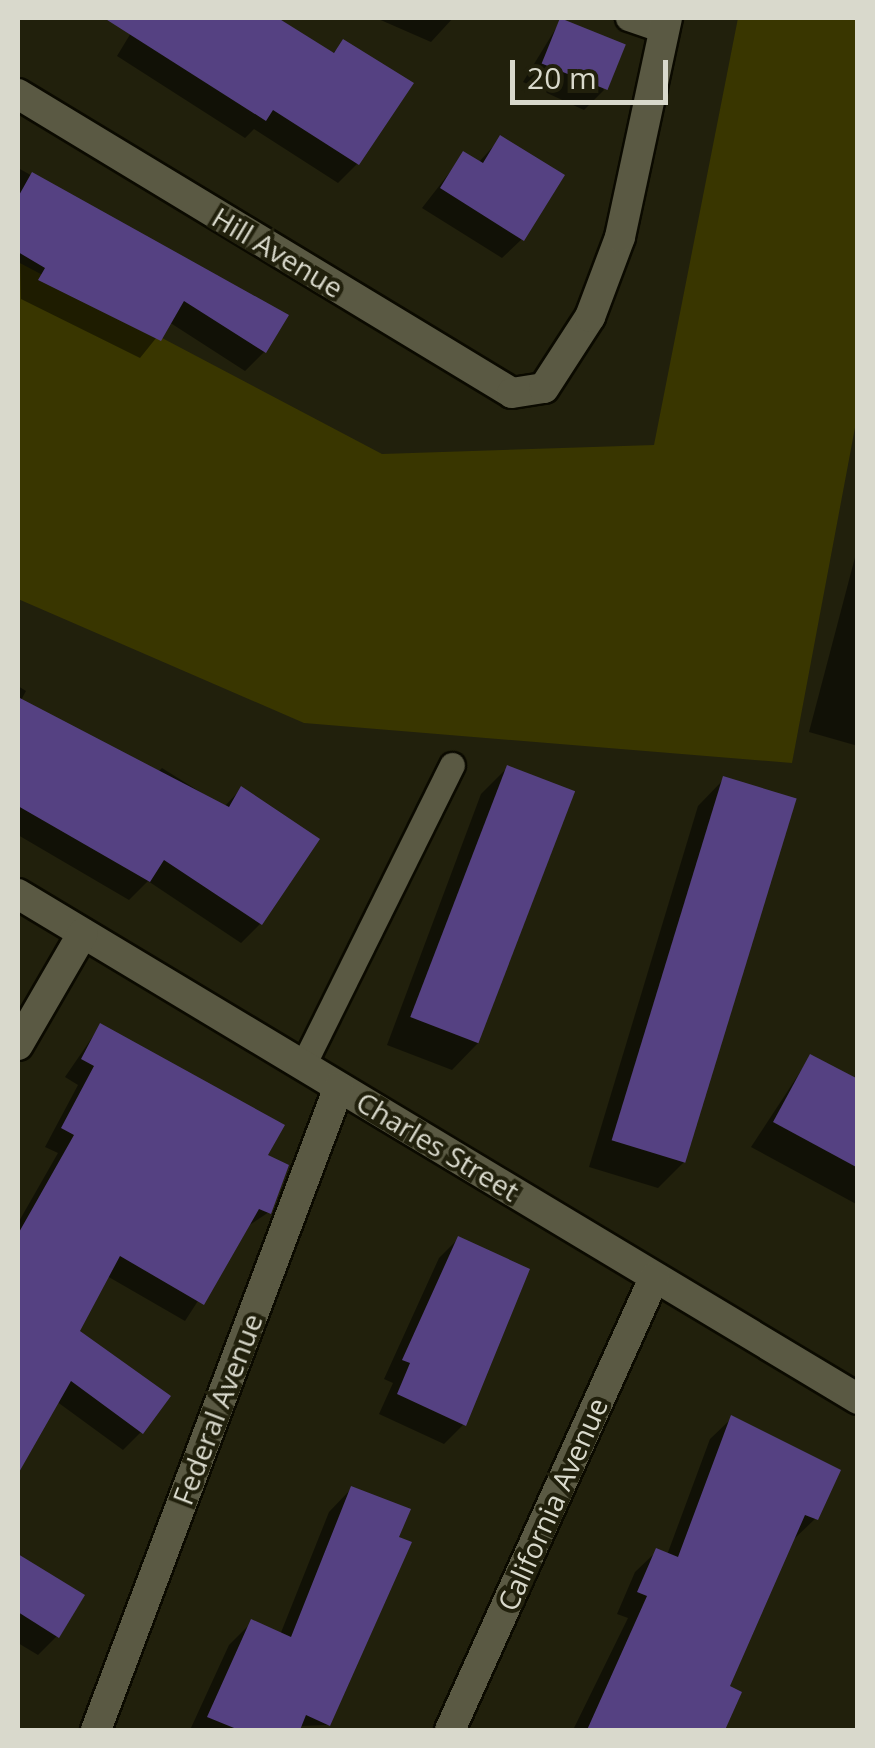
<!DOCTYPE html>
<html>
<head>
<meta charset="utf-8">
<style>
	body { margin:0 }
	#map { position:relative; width:875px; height:1748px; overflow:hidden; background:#21200c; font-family:"Open Sans",sans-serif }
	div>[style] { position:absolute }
	.green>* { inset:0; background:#393600 }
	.shadow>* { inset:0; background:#0007 }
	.building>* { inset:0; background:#554182; transform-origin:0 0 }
	.roads { filter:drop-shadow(2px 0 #0b0a00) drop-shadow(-2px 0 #0b0a00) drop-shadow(0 2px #0b0a00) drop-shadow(0 -2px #0b0a00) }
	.lane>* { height:25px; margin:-12.5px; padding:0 12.5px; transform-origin:12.5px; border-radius:12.5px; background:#5a5943 }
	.street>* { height:30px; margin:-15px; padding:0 15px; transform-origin:15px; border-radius:15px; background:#5a5943 }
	span { translate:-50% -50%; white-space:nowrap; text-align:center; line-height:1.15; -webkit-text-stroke:8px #21200c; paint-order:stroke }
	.street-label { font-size:28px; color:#d9d9cc }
	.frame { position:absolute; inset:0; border:20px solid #d9d9cc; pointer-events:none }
	.scale { position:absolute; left:510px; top:60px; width:158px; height:45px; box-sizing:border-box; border:5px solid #d9d9cc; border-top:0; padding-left:12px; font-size:30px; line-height:35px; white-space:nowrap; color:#d9d9cc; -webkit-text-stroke:8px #21200c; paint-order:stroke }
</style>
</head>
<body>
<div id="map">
	<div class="green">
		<div style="clip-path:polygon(738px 18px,857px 18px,857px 417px,792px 763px,304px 723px,18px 599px,18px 262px,382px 454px,654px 445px)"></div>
	</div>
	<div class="shadow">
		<div style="clip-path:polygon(140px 18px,278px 18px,331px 55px,343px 43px,357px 164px,338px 183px,254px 129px,245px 138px,117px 56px)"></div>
		<div style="clip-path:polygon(376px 18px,453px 18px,431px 42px)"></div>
		<div style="clip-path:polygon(561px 20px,604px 90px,584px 110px,523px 82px)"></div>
		<div style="clip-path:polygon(500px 139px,522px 239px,502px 258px,422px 208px,464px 154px,478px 163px)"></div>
		<div style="clip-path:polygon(18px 168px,286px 316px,265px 351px,245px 371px,169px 322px,140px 358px,21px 299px)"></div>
		<div style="clip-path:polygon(858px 546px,858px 746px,809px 732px)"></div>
		<div style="clip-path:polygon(18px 686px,26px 691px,20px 702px,153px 777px,162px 768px,224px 807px,241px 789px,260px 924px,241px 943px,148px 881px,129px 900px,18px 835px)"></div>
		<div style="clip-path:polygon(507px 768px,478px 1043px,452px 1070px,387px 1045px,481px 794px)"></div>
		<div style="clip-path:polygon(724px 779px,685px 1161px,658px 1188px,589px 1167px,698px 806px)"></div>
		<div style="clip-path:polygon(100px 1026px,264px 1157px,269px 1212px,245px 1228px,185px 1321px,107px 1276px,77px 1331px,141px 1432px,123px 1450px,56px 1401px,24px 1444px,18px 1223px,58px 1153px,45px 1147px,78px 1085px,65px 1077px)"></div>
		<div style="clip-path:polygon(810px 1057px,858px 1082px,858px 1205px,751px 1147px)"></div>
		<div style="clip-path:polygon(458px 1239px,463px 1425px,444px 1444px,379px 1414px,393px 1383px,384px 1379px,439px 1258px)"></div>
		<div style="clip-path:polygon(732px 1418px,816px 1518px,794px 1539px,700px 1730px,573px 1730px,628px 1618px,617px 1614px,635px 1572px,657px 1551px,667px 1555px,710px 1439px)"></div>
		<div style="clip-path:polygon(351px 1489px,328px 1725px,190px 1730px,229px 1645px,252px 1622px,280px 1635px,329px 1512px)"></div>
		<div style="clip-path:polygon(25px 1561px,57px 1636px,38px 1655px,18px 1643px)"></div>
	</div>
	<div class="building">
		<div style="clip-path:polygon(104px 18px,278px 18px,334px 53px,343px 39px,414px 83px,359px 165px,273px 110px,266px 121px)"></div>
		<div style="left:560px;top:18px;width:71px;height:49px;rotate:22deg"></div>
		<div style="clip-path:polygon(500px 135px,565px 175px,524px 241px,440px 188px,463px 151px,483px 163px)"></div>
		<div style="clip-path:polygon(32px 172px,289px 315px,266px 353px,184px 301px,161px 341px,38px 280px,45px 268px,18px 252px,18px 197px)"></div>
		<div style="clip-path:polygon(18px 697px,229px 807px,241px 786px,320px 839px,262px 925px,164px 860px,150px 882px,18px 806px)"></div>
		<div style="left:507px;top:765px;width:73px;height:270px;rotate:21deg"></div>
		<div style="left:723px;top:776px;width:77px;height:381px;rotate:17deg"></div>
		<div style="clip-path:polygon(100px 1023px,285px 1125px,268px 1155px,289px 1165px,271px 1214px,259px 1209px,204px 1305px,120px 1256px,80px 1331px,171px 1396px,143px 1434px,71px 1381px,18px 1474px,18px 1234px,74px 1135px,61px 1128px,94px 1066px,81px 1059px)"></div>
		<div style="clip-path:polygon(810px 1054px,858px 1079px,858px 1168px,773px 1122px)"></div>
		<div style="clip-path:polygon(458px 1236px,530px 1269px,466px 1426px,397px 1394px,410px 1363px,402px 1360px)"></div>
		<div style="clip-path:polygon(731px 1415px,841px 1470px,818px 1520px,805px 1515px,730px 1686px,742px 1692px,725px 1730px,587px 1730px,647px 1596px,637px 1592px,656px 1548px,678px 1557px)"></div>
		<div style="clip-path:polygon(351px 1486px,411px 1509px,399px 1537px,412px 1542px,330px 1726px,306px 1715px,300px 1730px,239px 1730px,207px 1717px,251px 1619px,291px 1637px)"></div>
		<div style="clip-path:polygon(18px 1554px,85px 1595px,59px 1638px,18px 1612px)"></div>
	</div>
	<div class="roads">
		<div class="lane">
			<div style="left:628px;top:18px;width:39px;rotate:19deg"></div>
			<div style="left:303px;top:1065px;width:335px;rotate:-63.6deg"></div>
		</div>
		<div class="street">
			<div style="left:18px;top:94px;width:577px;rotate:31.18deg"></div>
			<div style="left:512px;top:393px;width:32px;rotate:-9deg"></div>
			<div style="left:544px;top:388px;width:85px;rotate:-57.1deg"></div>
			<div style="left:590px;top:317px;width:85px;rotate:-69.4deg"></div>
			<div style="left:620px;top:237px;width:224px;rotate:-77.9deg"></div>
			<div style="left:18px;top:894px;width:980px;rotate:31.01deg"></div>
			<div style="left:18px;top:1045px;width:129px;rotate:-59.9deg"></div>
			<div style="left:96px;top:1730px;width:687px;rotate:-69.3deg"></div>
			<div style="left:450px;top:1730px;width:497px;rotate:-65.7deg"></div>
		</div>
	</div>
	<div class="street-label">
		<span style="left:278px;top:252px;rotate:31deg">Hill Avenue</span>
		<span style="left:438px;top:1146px;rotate:31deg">Charles Street</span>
		<span style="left:217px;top:1409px;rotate:-69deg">Federal Avenue</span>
		<span style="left:552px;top:1504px;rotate:-66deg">California Avenue</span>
	</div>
	<div class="frame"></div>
	<div class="scale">20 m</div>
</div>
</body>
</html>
